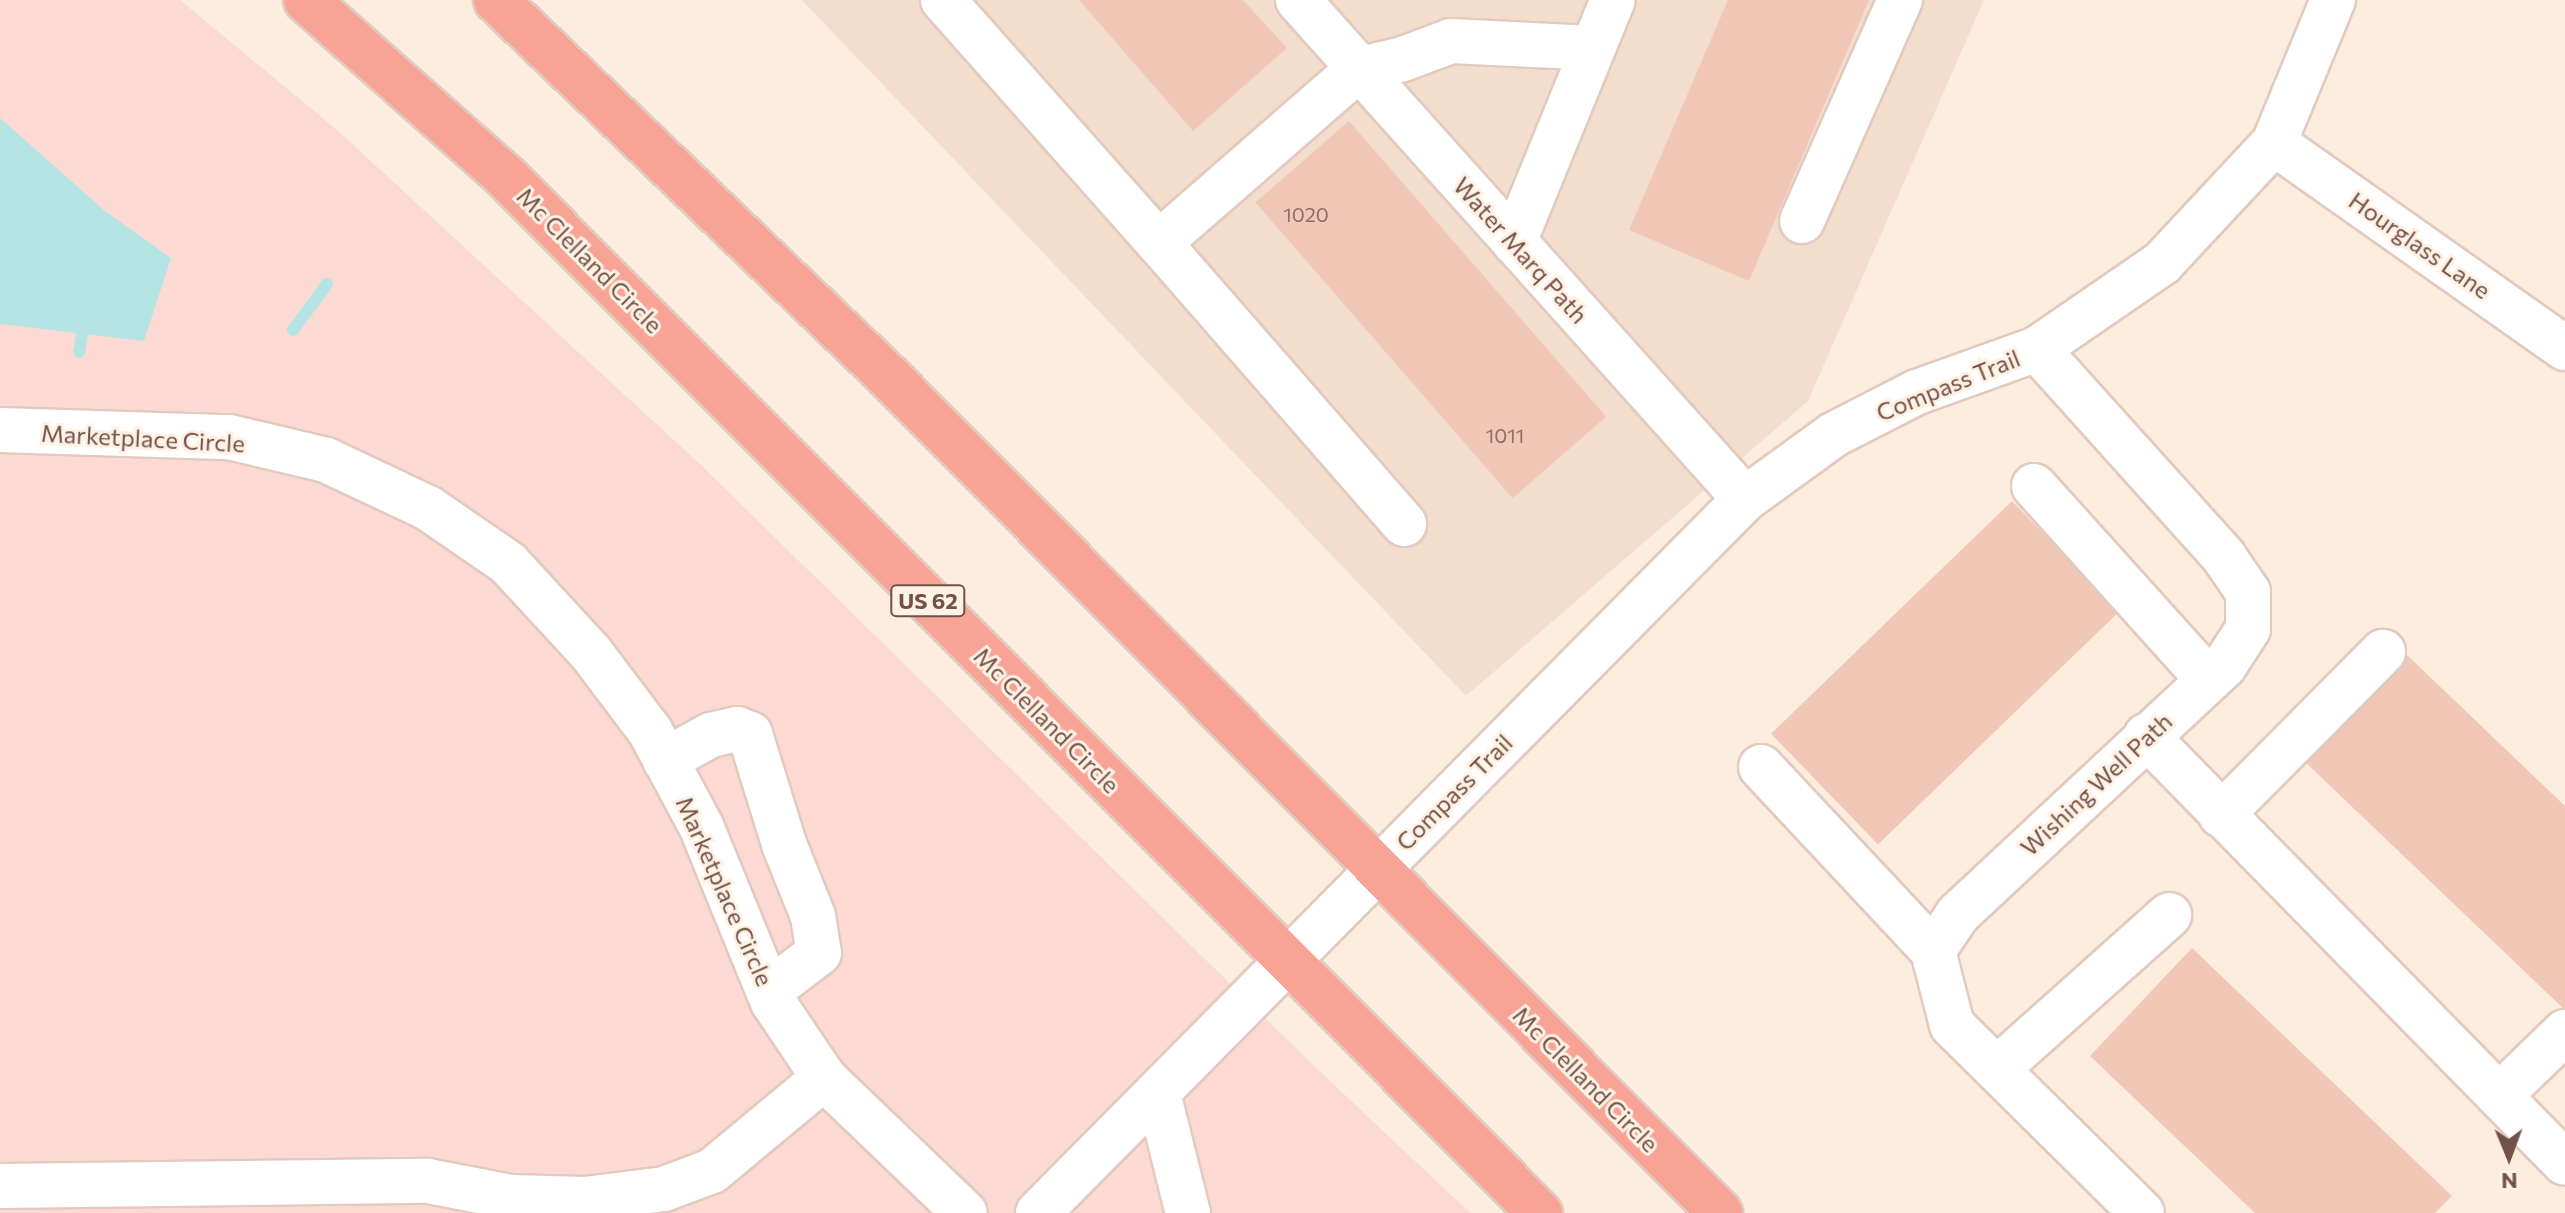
<!DOCTYPE html>
<html>
<head>
<meta charset="utf-8">
<style>
	body { margin:0 }
	#map { position:relative; width:2565px; height:1213px; overflow:hidden; background:#fceddf; font-family:Commissioner,sans-serif }
	div>[style] { position:absolute }
	.residential>* { inset:0; background:#f3dece }
	.commercial>* { inset:0; background:#fcdad3 }
	.water>* { inset:0; background:#b5e4e5 }
	.stream>* { height:12px; margin:-6px; padding:0 6px; transform-origin:6px; border-radius:6px; background:#b5e4e5 }
	.building>* { inset:0; background:#f1c7b7; transform-origin:0 0 }
	.roads { filter:drop-shadow(2px 0 #e2cabf) drop-shadow(-2px 0 #e2cabf) drop-shadow(0 2px #e2cabf) drop-shadow(0 -2px #e2cabf) }
	.minor>* { height:44px; margin:-22px; padding:0 22px; transform-origin:22px; border-radius:22px; background:#fff }
	.highway>* { height:44px; margin:-22px; padding:0 22px; transform-origin:22px; border-radius:22px; background:#f7a396 }
	span { translate:-50% -50%; white-space:nowrap; text-align:center; line-height:1.15; -webkit-text-stroke:6px #fff2e5; paint-order:stroke }
	.number-label { font-size:20px; color:#926e63 }
	.number-label span { -webkit-text-stroke-width:0 }
	.shield-label span { padding:2px 6px; background:#fff2e5; border:2px solid; border-radius:6px; -webkit-text-stroke-width:0 }
	.shield-label { font-size:22px; color:#725147; font-weight:700 }
	.street-label { font-size:24px; color:#725147 }
	.north { position:absolute; left:2469px; top:1117px; width:80px; height:80px; -webkit-text-stroke:6px #fff2e5; paint-order:stroke; rotate:179deg; font-size:22px; font-weight:700; line-height:32px; text-align:center; color:#725147 }
	.north::after { content:''; display:block; margin:auto; width:28px; height:36px; background:#725147; clip-path:polygon(50% 0,100% 100%,50% 72%,0 100%) }
</style>
</head>
<body>
<div id="map">
	<div class="residential">
		<div style="clip-path:polygon(802px 0,1984px 0,1808px 401px,1466px 696px)"></div>
	</div>
	<div class="commercial">
		<div style="clip-path:polygon(0 0,180px 0,337px 130px,702px 466px,1311px 1063px,1470px 1213px,0 1213px)"></div>
	</div>
	<div class="water">
		<div style="clip-path:polygon(0 118px,105px 211px,171px 258px,144px 341px,0 324px)"></div>
	</div>
	<div class="stream">
		<div style="left:293px;top:330px;width:57px;rotate:-53.5deg"></div>
		<div style="left:79px;top:352px;width:36px;rotate:-80deg"></div>
	</div>
	<div class="building">
		<div style="clip-path:polygon(1079px 0,1243px 0,1287px 48px,1193px 131px)"></div>
		<div style="clip-path:polygon(1728px 0,1869px 0,1749px 281px,1629px 230px)"></div>
		<div style="left:1349px;top:121px;width:392px;height:124px;rotate:49deg"></div>
		<div style="left:2012px;top:501px;width:154px;height:335px;rotate:46deg"></div>
		<div style="clip-path:polygon(2407px 655px,2565px 806px,2565px 1010px,2304px 761px)"></div>
		<div style="clip-path:polygon(2192px 948px,2452px 1196px,2435px 1213px,2255px 1213px,2090px 1056px)"></div>
	</div>
	<div class="roads">
		<div class="minor">
			<div style="left:943px;top:0;width:325px;rotate:48.4deg"></div>
			<div style="left:1159px;top:243px;width:263px;rotate:-41.1deg"></div>
			<div style="left:1357px;top:70px;width:47px;rotate:-13.4deg"></div>
			<div style="left:1403px;top:59px;width:51px;rotate:-20.6deg"></div>
			<div style="left:1451px;top:41px;width:141px;rotate:2.8deg"></div>
			<div style="left:1298px;top:0;width:670px;rotate:48.15deg"></div>
			<div style="left:2274px;top:143px;width:356px;rotate:35.2deg"></div>
			<div style="left:1802px;top:221px;width:242px;rotate:-66.1deg"></div>
			<div style="left:1514px;top:242px;width:261px;rotate:-67.8deg"></div>
			<div style="left:1159px;top:243px;width:373px;rotate:48.9deg"></div>
			<div style="left:2037px;top:349px;width:280px;rotate:48deg"></div>
			<div style="left:2224px;top:557px;width:42px;rotate:55.6deg"></div>
			<div style="left:2248px;top:592px;width:37px;rotate:90deg"></div>
			<div style="left:2248px;top:629px;width:44px;rotate:123deg"></div>
			<div style="left:2224px;top:666px;width:364px;rotate:137deg"></div>
			<div style="left:1958px;top:914px;width:45px;rotate:124deg"></div>
			<div style="left:1933px;top:951px;width:76px;rotate:75.6deg"></div>
			<div style="left:1952px;top:1025px;width:267px;rotate:44.7deg"></div>
			<div style="left:0;top:430px;width:229px;rotate:1.8deg"></div>
			<div style="left:229px;top:437px;width:100px;rotate:13.3deg"></div>
			<div style="left:326px;top:460px;width:113px;rotate:25.2deg"></div>
			<div style="left:428px;top:508px;width:97px;rotate:34.5deg"></div>
			<div style="left:508px;top:563px;width:122px;rotate:47.3deg"></div>
			<div style="left:591px;top:653px;width:98px;rotate:52.9deg"></div>
			<div style="left:650px;top:731px;width:108px;rotate:61.8deg"></div>
			<div style="left:701px;top:826px;width:190px;rotate:67.8deg"></div>
			<div style="left:773px;top:1002px;width:92px;rotate:56.1deg"></div>
			<div style="left:824px;top:1078px;width:195px;rotate:43.8deg"></div>
			<div style="left:2034px;top:486px;width:260px;rotate:48deg"></div>
			<div style="left:2146px;top:736px;width:598px;rotate:45.54deg"></div>
			<div style="left:665px;top:760px;width:52px;rotate:-28.5deg"></div>
			<div style="left:711px;top:735px;width:27px;rotate:-13deg"></div>
			<div style="left:737px;top:729px;width:14px;rotate:21deg"></div>
			<div style="left:750px;top:734px;width:115px;rotate:72.8deg"></div>
			<div style="left:784px;top:844px;width:78px;rotate:68.1deg"></div>
			<div style="left:813px;top:916px;width:37px;rotate:81deg"></div>
			<div style="left:819px;top:953px;width:63px;rotate:142.8deg"></div>
			<div style="left:1761px;top:767px;width:252px;rotate:46.9deg"></div>
			<div style="left:2221px;top:815px;width:230px;rotate:-45.2deg"></div>
			<div style="left:1997px;top:1069px;width:231px;rotate:-41.8deg"></div>
			<div style="left:1158px;top:1093px;width:124px;rotate:76deg"></div>
			<div style="left:2500px;top:1095px;width:91px;rotate:-44.1deg"></div>
			<div style="left:0;top:1186px;width:428px;rotate:-0.7deg"></div>
			<div style="left:428px;top:1181px;width:85px;rotate:10.9deg"></div>
			<div style="left:511px;top:1197px;width:74px;rotate:1.5deg"></div>
			<div style="left:585px;top:1199px;width:80px;rotate:-7.2deg"></div>
			<div style="left:664px;top:1189px;width:51px;rotate:-20.6deg"></div>
			<div style="left:712px;top:1171px;width:146px;rotate:-39.7deg"></div>
			<div style="left:1038px;top:1213px;width:1005px;rotate:-45.28deg"></div>
			<div style="left:1745px;top:499px;width:109px;rotate:-36deg"></div>
			<div style="left:1833px;top:435px;width:94px;rotate:-27.1deg"></div>
			<div style="left:1917px;top:392px;width:127px;rotate:-19.7deg"></div>
			<div style="left:2037px;top:349px;width:152px;rotate:-34.5deg"></div>
			<div style="left:2162px;top:263px;width:164px;rotate:-47deg"></div>
			<div style="left:2274px;top:143px;width:155px;rotate:-67.6deg"></div>
		</div>
		<div class="highway">
			<div style="left:306px;top:0;width:270px;rotate:41.5deg"></div>
			<div style="left:508px;top:179px;width:1461px;rotate:45.06deg"></div>
			<div style="left:496px;top:0;width:545px;rotate:43.81deg"></div>
			<div style="left:889px;top:377px;width:1179px;rotate:45.17deg"></div>
		</div>
	</div>
	<div class="number-label">
		<span style="left:1306px;top:214px">1020</span>
		<span style="left:1505px;top:435px">1011</span>
	</div>
	<div class="shield-label">
		<span style="left:928px;top:601px">US 62</span>
	</div>
	<div class="street-label">
		<span style="left:2420px;top:245px;rotate:35deg">Hourglass Lane</span>
		<span style="left:1521px;top:250px;rotate:48deg">Water Marq Path</span>
		<span style="left:590px;top:260px;rotate:45deg">Mc Clelland Circle</span>
		<span style="left:1948px;top:385px;rotate:-22deg">Compass Trail</span>
		<span style="left:143px;top:438px;rotate:3deg">Marketplace Circle</span>
		<span style="left:1047px;top:720px;rotate:45deg">Mc Clelland Circle</span>
		<span style="left:2096px;top:784px;rotate:-43deg">Wishing Well Path</span>
		<span style="left:1454px;top:792px;rotate:-45deg">Compass Trail</span>
		<span style="left:725px;top:891px;rotate:66deg">Marketplace Circle</span>
		<span style="left:1586px;top:1079px;rotate:45deg">Mc Clelland Circle</span>
	</div>
	<div class="north">N</div>
</div>
</body>
</html>
